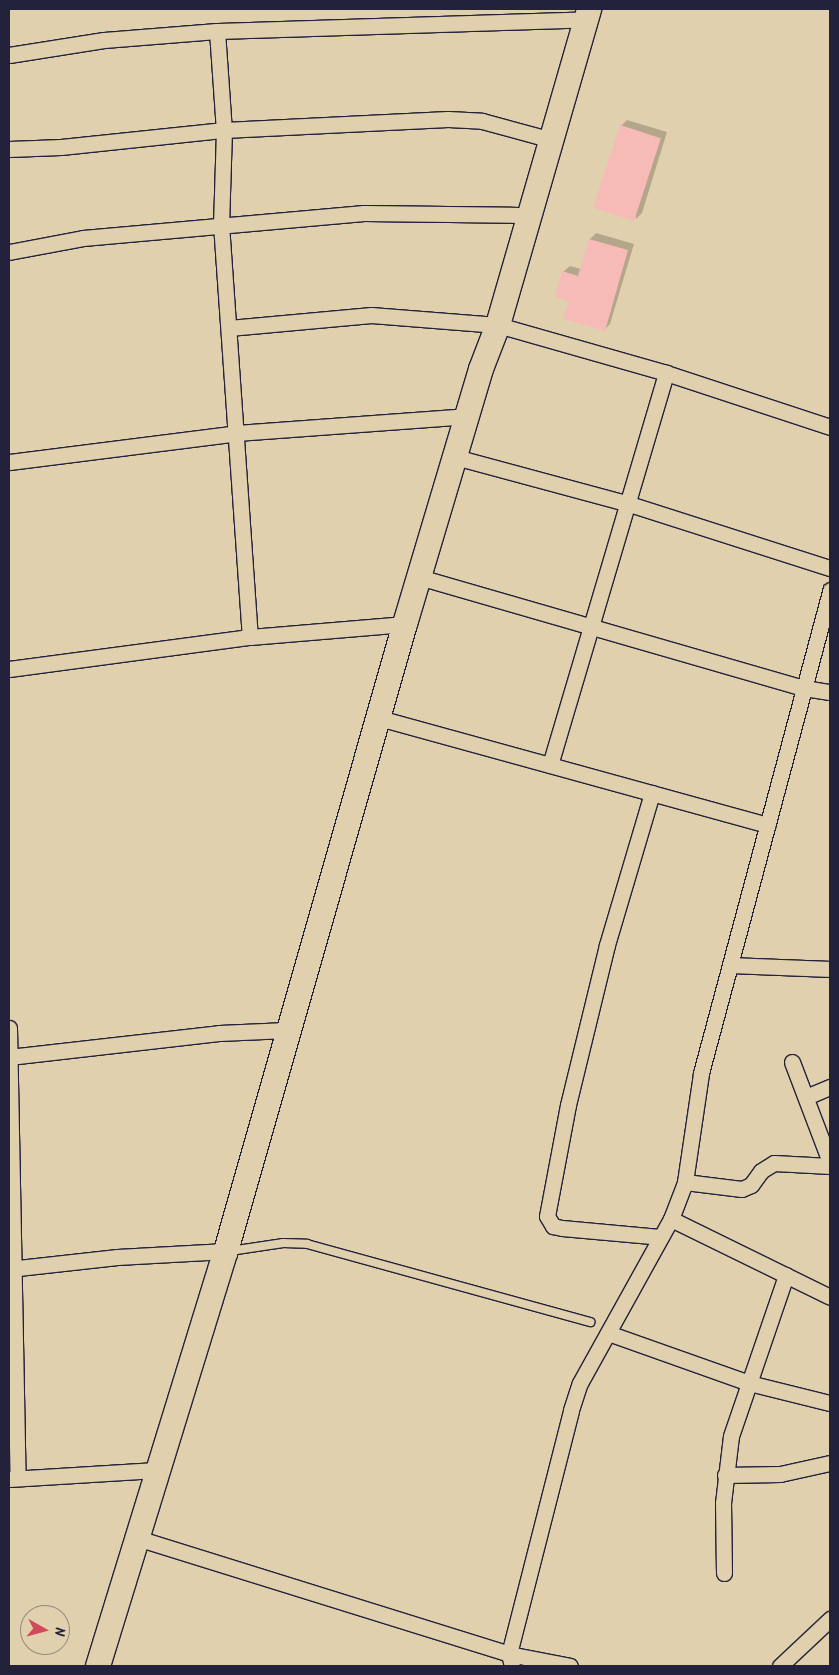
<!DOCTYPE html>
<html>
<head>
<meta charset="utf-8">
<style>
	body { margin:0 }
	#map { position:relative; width:839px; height:1675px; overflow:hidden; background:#e1d0ad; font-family:Kalam,sans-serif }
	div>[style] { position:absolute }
	.shadow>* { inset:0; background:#0003 }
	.building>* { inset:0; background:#f7bbb7; transform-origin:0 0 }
	.roads { filter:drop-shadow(1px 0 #22223b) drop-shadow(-1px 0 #22223b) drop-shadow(0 1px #22223b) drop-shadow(0 -1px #22223b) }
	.service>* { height:8px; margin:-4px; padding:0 4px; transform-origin:4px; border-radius:4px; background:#e1d0ad }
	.minor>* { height:15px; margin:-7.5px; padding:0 7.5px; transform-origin:7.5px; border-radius:7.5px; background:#e1d0ad }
	.primary>* { height:24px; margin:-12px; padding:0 12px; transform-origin:12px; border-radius:12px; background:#e1d0ad }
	span { translate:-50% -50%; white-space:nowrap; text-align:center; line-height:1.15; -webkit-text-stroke:4px #e1d0ad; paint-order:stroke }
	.frame { position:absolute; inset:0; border:10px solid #22223b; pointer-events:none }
	.north { position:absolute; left:20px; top:1605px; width:50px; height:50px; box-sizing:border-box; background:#e1d0ad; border:1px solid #958a7f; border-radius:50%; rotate:97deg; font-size:14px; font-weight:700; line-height:20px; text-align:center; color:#22223b }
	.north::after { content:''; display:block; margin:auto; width:18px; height:22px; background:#d1495b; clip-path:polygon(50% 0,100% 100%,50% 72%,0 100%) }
</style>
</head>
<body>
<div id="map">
	<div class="shadow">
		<div style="clip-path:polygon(627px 120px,667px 132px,642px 213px,636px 219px,621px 126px)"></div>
		<div style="clip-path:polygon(596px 233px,634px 244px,610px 324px,604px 330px,570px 300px,563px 272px,570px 266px,581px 269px,590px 239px)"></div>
	</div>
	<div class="building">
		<div style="left:620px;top:125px;width:43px;height:87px;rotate:18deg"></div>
		<div style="clip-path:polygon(589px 239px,628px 250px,605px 331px,563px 319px,569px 301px,555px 297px,562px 271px,578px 276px)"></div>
	</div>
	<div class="roads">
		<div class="service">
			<div style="left:230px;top:1251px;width:54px;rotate:-8.6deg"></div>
			<div style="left:283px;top:1243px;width:24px;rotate:2deg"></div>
			<div style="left:307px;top:1244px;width:294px;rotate:15.4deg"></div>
		</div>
		<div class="minor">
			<div style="left:217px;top:31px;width:99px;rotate:86deg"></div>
			<div style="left:224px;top:130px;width:94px;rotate:91.8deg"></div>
			<div style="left:221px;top:224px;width:414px;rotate:86deg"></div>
			<div style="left:9px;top:55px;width:96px;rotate:-9deg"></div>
			<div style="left:104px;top:40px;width:113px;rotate:-4.6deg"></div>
			<div style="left:217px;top:31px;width:357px;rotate:-1.8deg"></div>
			<div style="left:9px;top:149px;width:52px;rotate:-2.2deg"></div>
			<div style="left:61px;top:147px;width:164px;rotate:-6deg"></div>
			<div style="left:224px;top:130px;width:224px;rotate:-2.8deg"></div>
			<div style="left:448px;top:119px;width:34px;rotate:3deg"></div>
			<div style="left:482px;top:121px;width:61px;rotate:15.2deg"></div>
			<div style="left:9px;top:252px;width:75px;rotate:-10.7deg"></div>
			<div style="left:83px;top:238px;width:282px;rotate:-5.1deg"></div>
			<div style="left:364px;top:213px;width:154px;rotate:0.7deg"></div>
			<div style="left:229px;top:328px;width:143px;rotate:-5.2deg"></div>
			<div style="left:371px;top:315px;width:127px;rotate:4.5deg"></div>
			<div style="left:498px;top:325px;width:175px;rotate:15.9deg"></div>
			<div style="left:666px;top:373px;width:173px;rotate:18.2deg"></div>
			<div style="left:455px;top:457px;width:177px;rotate:15.1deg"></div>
			<div style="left:626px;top:503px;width:214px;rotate:17.7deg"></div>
			<div style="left:9px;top:462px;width:230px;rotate:-7.2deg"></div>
			<div style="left:237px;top:433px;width:232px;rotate:-4.2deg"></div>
			<div style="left:419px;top:577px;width:401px;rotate:16.1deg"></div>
			<div style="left:804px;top:688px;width:26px;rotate:9deg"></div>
			<div style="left:9px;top:669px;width:243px;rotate:-7.6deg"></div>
			<div style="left:250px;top:637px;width:156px;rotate:-4.8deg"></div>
			<div style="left:379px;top:718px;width:403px;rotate:15.4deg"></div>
			<div style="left:550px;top:765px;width:409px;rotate:-73.5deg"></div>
			<div style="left:652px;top:793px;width:159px;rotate:106.5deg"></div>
			<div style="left:607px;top:945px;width:165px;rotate:103.7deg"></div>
			<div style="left:568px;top:1105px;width:113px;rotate:100.7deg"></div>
			<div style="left:547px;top:1216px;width:12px;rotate:59deg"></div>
			<div style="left:553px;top:1226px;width:9px;rotate:13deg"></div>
			<div style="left:562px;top:1228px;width:98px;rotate:5.2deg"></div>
			<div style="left:730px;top:965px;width:100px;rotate:2.3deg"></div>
			<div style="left:9px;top:1028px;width:450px;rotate:88.9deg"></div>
			<div style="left:9px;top:1057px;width:211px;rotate:-6.5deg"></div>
			<div style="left:219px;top:1033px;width:68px;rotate:-2.5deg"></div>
			<div style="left:792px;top:1062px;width:107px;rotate:69.2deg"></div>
			<div style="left:806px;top:1097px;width:26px;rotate:-23deg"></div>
			<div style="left:685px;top:1182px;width:57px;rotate:7deg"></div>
			<div style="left:742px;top:1189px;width:10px;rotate:-24deg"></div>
			<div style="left:751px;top:1185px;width:17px;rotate:-54deg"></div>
			<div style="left:761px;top:1171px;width:15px;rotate:-32deg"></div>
			<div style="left:774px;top:1163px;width:56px;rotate:3.1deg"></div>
			<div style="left:671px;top:1219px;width:177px;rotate:26.1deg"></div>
			<div style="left:9px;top:1269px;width:109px;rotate:-6.3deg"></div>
			<div style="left:117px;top:1257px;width:109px;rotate:-3.2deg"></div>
			<div style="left:608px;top:1333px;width:150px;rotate:19.5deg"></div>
			<div style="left:749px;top:1383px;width:83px;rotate:13.9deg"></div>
			<div style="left:725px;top:1475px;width:55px;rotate:-1deg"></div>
			<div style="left:780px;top:1474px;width:51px;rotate:-12.4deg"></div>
			<div style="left:9px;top:1479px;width:148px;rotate:-3.5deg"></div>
			<div style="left:137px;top:1538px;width:390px;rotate:17.3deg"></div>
			<div style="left:509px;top:1654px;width:62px;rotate:11.1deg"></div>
			<div style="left:724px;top:1573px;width:70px;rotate:-90.8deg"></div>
			<div style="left:723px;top:1503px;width:67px;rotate:-83.2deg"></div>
			<div style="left:731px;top:1436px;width:170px;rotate:-71.1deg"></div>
			<div style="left:512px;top:1666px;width:12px;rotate:-104deg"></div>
			<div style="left:509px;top:1654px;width:252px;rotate:-75.7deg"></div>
			<div style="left:571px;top:1410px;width:28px;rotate:-72deg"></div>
			<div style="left:580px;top:1383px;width:188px;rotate:-61deg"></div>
			<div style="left:671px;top:1219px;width:40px;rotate:-69deg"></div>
			<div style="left:685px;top:1182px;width:110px;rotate:-81.6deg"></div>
			<div style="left:701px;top:1073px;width:500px;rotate:-75deg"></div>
			<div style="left:780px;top:1666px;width:69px;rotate:-43.2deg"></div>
		</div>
		<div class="primary">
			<div style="left:98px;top:1666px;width:434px;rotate:-72.9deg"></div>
			<div style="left:226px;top:1251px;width:652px;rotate:-74.07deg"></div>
			<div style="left:405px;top:624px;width:266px;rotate:-73.4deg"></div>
			<div style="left:481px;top:369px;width:47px;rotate:-68.9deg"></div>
			<div style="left:498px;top:325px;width:329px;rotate:-73.9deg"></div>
		</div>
	</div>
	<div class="frame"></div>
	<div class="north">N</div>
</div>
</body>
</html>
